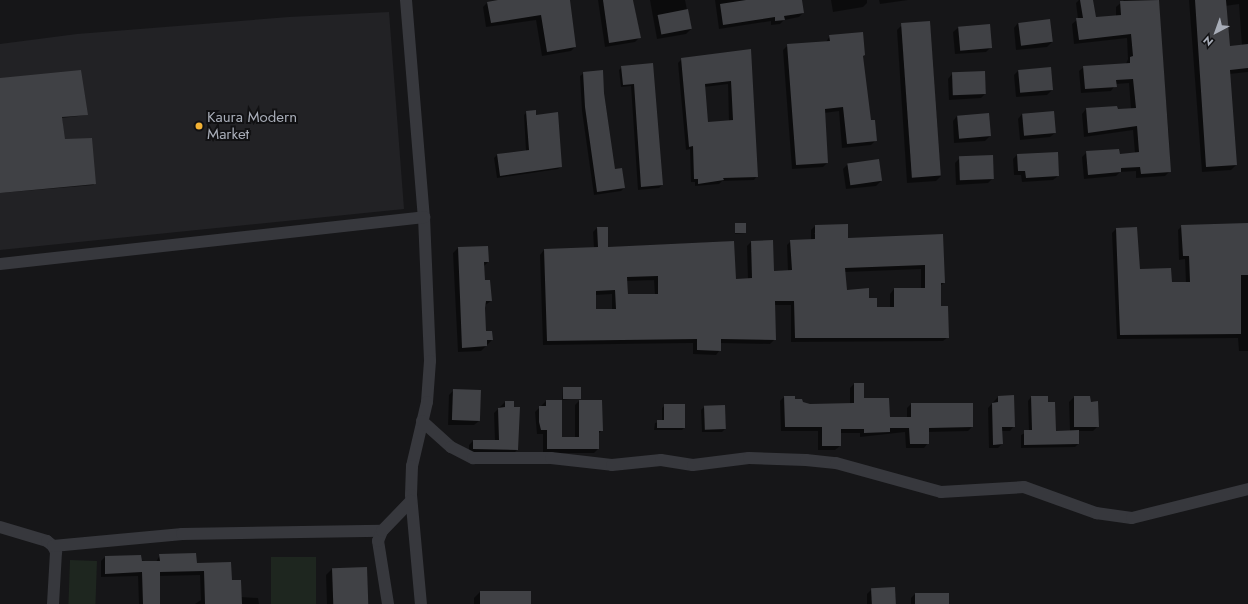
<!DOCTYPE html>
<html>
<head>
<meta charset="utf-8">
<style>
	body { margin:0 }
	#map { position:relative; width:1248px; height:604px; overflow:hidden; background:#161618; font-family:Jost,sans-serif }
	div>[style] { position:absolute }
	.built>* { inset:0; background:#222225 }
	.green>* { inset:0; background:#1e261f; transform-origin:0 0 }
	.shadow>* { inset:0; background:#0007 }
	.building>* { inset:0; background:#404145; transform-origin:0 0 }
	.street>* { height:12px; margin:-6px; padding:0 6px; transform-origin:6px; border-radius:6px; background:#37383d }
	.dots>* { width:11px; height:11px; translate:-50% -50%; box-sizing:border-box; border:2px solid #111113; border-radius:50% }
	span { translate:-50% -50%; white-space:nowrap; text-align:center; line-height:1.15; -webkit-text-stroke:4px #111113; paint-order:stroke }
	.poi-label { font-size:15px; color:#a8adb8 }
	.left { translate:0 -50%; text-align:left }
	.north { position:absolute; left:1196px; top:12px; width:40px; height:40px; -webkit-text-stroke:3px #111113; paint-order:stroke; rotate:221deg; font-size:11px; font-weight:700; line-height:16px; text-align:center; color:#a8adb8 }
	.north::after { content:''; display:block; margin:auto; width:14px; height:18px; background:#a8adb8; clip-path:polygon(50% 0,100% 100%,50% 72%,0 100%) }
</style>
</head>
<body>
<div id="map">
	<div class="built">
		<div style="clip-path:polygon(389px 12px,404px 209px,0 250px,0 44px,77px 34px,289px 17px)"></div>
	</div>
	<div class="green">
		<div style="left:271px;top:557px;width:45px;height:47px"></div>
		<div style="left:70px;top:560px;width:27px;height:44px;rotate:2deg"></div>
	</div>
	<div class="shadow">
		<div style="clip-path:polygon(503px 0,569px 0,575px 47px,571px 51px,542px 56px,536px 20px,486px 27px,483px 7px,487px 3px)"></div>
		<div style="clip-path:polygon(598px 0,633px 0,640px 37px,635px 42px,605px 47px)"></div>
		<div style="clip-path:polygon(650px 0,685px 0,691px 29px,686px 34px,657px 39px)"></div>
		<div style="clip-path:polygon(715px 0,801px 0,803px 13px,799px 17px,784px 20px,780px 24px,771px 25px,771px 21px,719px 29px)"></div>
		<div style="clip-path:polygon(831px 0,867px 0,867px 3px,863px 7px,833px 12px)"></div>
		<div style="clip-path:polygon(879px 0,908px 0,880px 4px)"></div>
		<div style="clip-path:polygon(1079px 0,1092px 0,1095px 18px,1116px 16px,1116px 7px,1124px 0,1158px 0,1169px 140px,1170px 171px,1165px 176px,1136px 178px,1136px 171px,1120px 172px,1116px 176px,1084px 179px,1082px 157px,1087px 152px,1119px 155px,1135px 153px,1133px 130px,1084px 137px,1082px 114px,1086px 109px,1131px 109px,1129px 83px,1116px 84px,1111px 91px,1081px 93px,1079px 71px,1084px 67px,1126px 64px,1128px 59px,1127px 38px,1074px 44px,1072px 24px,1078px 19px,1076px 3px)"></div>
		<div style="clip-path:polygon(evenodd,1189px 0,1248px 0,1248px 72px,1229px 74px,1236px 165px,1231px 170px,1202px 172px,1189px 0,1239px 4px,1242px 46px,1229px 47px,1225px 6px,1239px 4px)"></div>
		<div style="clip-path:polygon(1018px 23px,1052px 42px,1047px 47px,1016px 50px,1014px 28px)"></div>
		<div style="clip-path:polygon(989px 25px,991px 47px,986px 52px,955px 54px,953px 32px,958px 28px)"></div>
		<div style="clip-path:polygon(901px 26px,941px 176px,936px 181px,907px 183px,897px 30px)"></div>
		<div style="clip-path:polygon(830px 36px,864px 55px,862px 57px,870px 121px,876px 140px,871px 145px,842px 148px,839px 111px,824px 113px,827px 163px,823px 167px,792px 169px,783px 50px,788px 45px,826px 42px)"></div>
		<div style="clip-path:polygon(evenodd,750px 50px,757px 176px,754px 180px,722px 181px,719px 184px,695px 186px,695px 182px,691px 182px,690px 149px,686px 150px,678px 63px,682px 59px,750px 50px,728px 84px,729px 122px,707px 123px,704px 87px,728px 84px)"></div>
		<div style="clip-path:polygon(652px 64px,662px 185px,659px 188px,638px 190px,631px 86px,621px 87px,619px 70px,622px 67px)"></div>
		<div style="clip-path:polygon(1050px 68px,1052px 90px,1047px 95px,1016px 97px,1014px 75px,1019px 70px)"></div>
		<div style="clip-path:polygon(584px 73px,603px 93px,614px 170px,624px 188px,621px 191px,594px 195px,582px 111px,580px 76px)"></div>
		<div style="clip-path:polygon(952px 74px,985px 94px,981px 98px,949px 100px,948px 79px)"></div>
		<div style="clip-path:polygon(0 79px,87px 115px,62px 118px,64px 140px,94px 185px,0 193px)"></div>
		<div style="clip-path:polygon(527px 112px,535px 116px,561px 167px,558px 169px,497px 178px,494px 158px,497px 155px,526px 151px,524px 115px)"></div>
		<div style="clip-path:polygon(1022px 114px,1055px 133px,1050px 137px,1020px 140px,1018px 119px)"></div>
		<div style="clip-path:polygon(957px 116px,990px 136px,985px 141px,954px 143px,953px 121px)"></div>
		<div style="clip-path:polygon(1057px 153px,1058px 176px,1053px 180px,1022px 182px,1021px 175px,1014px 175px,1013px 159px,1017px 155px)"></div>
		<div style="clip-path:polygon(960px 158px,993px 178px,988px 183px,956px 185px,955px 163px)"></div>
		<div style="clip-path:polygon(848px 164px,881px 181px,876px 186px,846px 189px,843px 169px)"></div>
		<div style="clip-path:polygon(1248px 224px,1248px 351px,1239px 351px,1238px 338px,1117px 339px,1112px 233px,1116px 229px,1139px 270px,1171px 283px,1186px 283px,1185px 259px,1179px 260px,1178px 230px,1182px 226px)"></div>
		<div style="clip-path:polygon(736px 225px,745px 233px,735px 234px)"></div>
		<div style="clip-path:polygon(evenodd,815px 226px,847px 239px,942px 236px,944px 283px,940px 286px,940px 307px,948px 337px,943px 341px,791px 342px,791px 305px,774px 305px,775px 339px,770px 344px,720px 343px,720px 350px,716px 355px,693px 354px,693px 343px,543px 345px,540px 255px,544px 250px,594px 248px,593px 232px,597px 228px,607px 248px,735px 280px,748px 279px,747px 246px,751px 242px,773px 272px,788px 271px,787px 245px,791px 241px,811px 240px,811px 230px,815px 226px,921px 269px,921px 289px,894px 289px,890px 294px,890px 308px,876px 308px,846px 291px,845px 272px,921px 269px,815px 226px,654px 280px,655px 295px,628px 295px,627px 281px,654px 280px,815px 226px,612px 294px,612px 310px,595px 310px,595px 295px,612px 294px)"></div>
		<div style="clip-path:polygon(458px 248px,488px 262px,483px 267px,484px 281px,491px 301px,484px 306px,485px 332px,492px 340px,481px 351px,458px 352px,453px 253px)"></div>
		<div style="clip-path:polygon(854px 384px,863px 399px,889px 418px,907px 418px,907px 408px,911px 404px,972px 404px,972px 427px,968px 431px,928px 432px,928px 443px,924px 448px,906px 448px,905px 432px,860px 437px,860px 433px,840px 433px,840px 446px,835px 450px,818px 450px,818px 431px,781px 431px,780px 401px,784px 397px,794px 397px,794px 400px,810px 405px,850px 404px,850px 388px)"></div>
		<div style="clip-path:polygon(563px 388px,580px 398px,562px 400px)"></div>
		<div style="clip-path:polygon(454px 390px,479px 421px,474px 425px,448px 425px,449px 395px)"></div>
		<div style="clip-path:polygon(998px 397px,1014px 426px,1010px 431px,1001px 431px,1002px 444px,998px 448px,989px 448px,988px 408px)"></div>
		<div style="clip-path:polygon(1031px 397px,1047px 403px,1055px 432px,1070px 431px,1069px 402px,1074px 397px,1098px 426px,1093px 431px,1078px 431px,1078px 444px,1075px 447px,1021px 448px,1021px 435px,1029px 431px,1028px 401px)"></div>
		<div style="clip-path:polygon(546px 401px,561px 438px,575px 438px,575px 405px,579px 401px,602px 430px,598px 434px,598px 449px,594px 453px,543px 453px,543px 434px,537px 434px,535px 412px)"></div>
		<div style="clip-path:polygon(505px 402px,517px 450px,513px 454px,469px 453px,469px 445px,473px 441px,495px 441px,494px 413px)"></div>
		<div style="clip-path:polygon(665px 405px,684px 428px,682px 430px,654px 430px,655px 423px,662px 421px,662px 408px)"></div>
		<div style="clip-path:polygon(704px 407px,725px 429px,722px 432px,702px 432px,701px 410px)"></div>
		<div style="clip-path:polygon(160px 555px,196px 564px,231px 581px,241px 597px,258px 598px,259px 604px,195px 604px,201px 600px,200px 575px,159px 576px,160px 604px,139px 604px,138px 576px,101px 577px,101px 561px,105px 557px,156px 562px)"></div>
		<div style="clip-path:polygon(332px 569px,366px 604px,327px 604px,326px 575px)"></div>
		<div style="clip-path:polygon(872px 589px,895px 604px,867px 604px,867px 594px)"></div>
		<div style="clip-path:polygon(480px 592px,530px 592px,530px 604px,474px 604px,474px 598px)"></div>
		<div style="clip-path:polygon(915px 594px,948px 604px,911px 604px,911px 598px)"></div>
	</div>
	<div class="building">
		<div style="clip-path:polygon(498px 0,570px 0,576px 47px,547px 52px,541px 15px,491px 23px,487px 2px)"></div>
		<div style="clip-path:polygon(603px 0,633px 0,641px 38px,609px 43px)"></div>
		<div style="clip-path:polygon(746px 0,802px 0,804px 13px,784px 16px,785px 20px,775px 21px,775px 17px,723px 25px,720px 4px)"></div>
		<div style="clip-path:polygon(1080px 0,1093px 0,1096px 17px,1121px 15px,1120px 1px,1159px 0,1171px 172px,1141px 174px,1140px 167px,1121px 168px,1121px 172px,1088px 175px,1086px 151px,1119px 149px,1120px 154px,1139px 152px,1137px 126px,1088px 133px,1086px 108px,1117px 106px,1118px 109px,1136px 108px,1133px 79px,1116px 80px,1117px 87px,1085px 89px,1083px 66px,1130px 63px,1130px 57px,1133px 56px,1131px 34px,1079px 40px,1076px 18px,1083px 18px)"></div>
		<div style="clip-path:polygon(1195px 0,1226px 0,1230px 46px,1248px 44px,1248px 68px,1230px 70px,1237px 165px,1206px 167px)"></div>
		<div style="left:688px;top:9px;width:20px;height:31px;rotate:79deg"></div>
		<div style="left:1050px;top:19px;width:23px;height:32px;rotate:83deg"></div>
		<div style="left:930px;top:21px;width:155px;height:29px;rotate:86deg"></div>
		<div style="left:990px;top:24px;width:24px;height:32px;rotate:85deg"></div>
		<div style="clip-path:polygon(863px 32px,865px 55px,863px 56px,871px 120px,875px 120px,877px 141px,847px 144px,843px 107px,825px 109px,828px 163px,796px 165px,787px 44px,830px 41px,829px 35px)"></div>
		<div style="clip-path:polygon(evenodd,751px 49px,758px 177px,723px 178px,724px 180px,698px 184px,698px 179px,694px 179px,693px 146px,689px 147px,681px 58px,751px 49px,731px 81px,733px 120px,708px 122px,705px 84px,731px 81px)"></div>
		<div style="clip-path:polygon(653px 63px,663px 185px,641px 187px,634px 84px,623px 85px,621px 66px)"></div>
		<div style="left:1051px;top:67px;width:23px;height:33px;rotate:85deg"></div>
		<div style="clip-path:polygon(81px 70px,88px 115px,62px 117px,65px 139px,92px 138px,96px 184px,0 193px,0 78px)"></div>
		<div style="clip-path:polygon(603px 70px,604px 93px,615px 169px,622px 168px,625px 188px,597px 192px,585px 107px,583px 72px)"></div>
		<div style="left:985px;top:71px;width:23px;height:33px;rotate:88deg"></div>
		<div style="clip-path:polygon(536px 110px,536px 115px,558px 112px,562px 167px,500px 176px,497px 154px,529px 150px,526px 111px)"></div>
		<div style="left:1054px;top:111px;width:22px;height:32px;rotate:85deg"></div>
		<div style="left:989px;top:113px;width:23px;height:32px;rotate:85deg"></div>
		<div style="clip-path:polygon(1058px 152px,1059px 176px,1026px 178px,1025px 171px,1018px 171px,1017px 154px)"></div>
		<div style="left:993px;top:155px;width:24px;height:34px;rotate:88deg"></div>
		<div style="left:879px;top:159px;width:22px;height:32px;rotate:82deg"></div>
		<div style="left:746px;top:223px;width:10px;height:11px;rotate:90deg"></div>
		<div style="clip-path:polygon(1248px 223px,1248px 275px,1241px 275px,1241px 334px,1120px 335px,1116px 228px,1137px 227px,1140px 269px,1171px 268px,1172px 282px,1190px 282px,1189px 256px,1183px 256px,1181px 225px)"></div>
		<div style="clip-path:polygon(evenodd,848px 224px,848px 238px,943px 234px,945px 283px,941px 283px,941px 306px,948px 306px,949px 338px,795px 338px,794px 301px,775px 301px,776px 340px,721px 339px,721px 351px,697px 350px,697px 339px,547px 341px,544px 249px,598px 247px,597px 227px,608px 227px,608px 247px,734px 241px,736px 279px,752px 278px,751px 241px,773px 240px,774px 271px,792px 270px,790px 240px,815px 239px,815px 225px,848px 224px,925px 265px,925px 288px,894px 288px,894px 307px,877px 307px,877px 298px,869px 298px,869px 288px,847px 290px,845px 268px,925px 265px,848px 224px,658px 276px,658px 294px,628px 294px,627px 277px,658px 276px,848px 224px,615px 290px,616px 309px,596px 309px,596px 291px,615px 290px)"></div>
		<div style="clip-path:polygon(488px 246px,489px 262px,484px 262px,485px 280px,490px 280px,492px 301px,486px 301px,485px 308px,486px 331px,492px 331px,493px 340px,487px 340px,487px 346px,462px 348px,458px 247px)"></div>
		<div style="clip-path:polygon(854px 383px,864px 383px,864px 398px,889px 398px,890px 417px,911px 417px,911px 403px,973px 403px,973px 427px,929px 428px,929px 444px,910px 444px,909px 428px,890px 428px,890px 432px,864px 433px,864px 429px,841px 429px,841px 446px,822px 446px,822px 427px,785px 427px,784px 396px,795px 396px,795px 399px,802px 399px,803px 402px,810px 404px,854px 403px)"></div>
		<div style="left:563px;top:387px;width:18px;height:12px"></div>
		<div style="left:453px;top:389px;width:28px;height:31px;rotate:2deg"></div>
		<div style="clip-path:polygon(1014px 395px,1015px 427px,1002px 427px,1003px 444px,993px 445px,992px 403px,998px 402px,998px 396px)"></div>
		<div style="clip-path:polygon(1031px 396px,1048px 396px,1048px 402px,1055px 402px,1056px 431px,1079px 430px,1079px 444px,1024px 445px,1024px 430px,1032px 430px)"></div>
		<div style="clip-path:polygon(1074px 396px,1090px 396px,1091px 402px,1098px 401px,1099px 427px,1074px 427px)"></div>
		<div style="clip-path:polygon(546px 400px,562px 400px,562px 437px,579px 437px,579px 400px,602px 400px,603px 431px,599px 431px,599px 449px,547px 449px,547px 430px,541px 430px,539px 422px,539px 406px,546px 406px)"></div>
		<div style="clip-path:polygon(505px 401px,514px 401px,514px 407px,520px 407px,518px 450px,473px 449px,473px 440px,499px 440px,498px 408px,505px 407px)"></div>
		<div style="clip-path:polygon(664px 404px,685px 404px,685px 428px,657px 428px,657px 420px,664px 420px)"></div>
		<div style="left:725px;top:405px;width:24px;height:21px;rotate:88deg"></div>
		<div style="clip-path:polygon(196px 553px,197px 563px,231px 562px,232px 580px,241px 580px,242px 604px,205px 604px,204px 571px,160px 572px,160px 604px,143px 604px,142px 572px,105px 574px,105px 556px,141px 555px,142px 561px,160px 561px,159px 554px)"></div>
		<div style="left:367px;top:567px;width:37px;height:35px;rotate:88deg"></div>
		<div style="left:895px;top:587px;width:17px;height:24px;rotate:87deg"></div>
		<div style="left:480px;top:591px;width:51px;height:13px"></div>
		<div style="left:915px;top:593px;width:34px;height:11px"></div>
	</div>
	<div class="street">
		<div style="left:406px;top:0;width:218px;rotate:85.3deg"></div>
		<div style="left:424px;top:217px;width:144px;rotate:87.6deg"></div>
		<div style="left:430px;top:361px;width:41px;rotate:94.2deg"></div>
		<div style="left:427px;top:402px;width:66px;rotate:103.2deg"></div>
		<div style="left:412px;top:466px;width:29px;rotate:92deg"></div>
		<div style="left:411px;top:495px;width:109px;rotate:84.8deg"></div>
		<div style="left:0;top:264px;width:427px;rotate:-6.3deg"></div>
		<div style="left:422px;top:421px;width:39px;rotate:42deg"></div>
		<div style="left:451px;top:447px;width:25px;rotate:27deg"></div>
		<div style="left:473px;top:458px;width:78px"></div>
		<div style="left:551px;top:458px;width:61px;rotate:6.5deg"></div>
		<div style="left:612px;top:465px;width:49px;rotate:-5.8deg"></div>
		<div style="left:661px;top:460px;width:32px;rotate:9deg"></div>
		<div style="left:693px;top:465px;width:56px;rotate:-7.1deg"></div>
		<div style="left:749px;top:458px;width:57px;rotate:2deg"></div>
		<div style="left:806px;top:460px;width:30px;rotate:6deg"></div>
		<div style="left:836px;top:463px;width:109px;rotate:15.4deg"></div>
		<div style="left:941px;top:492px;width:83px;rotate:-3.4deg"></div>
		<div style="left:1024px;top:487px;width:77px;rotate:19.9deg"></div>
		<div style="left:1096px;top:513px;width:36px;rotate:8deg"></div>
		<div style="left:1132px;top:518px;width:120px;rotate:-14deg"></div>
		<div style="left:0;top:527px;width:49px;rotate:16.6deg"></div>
		<div style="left:47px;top:541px;width:8px;rotate:40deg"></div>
		<div style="left:53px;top:546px;width:7px;rotate:63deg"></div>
		<div style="left:56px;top:552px;width:52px;rotate:93.3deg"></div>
		<div style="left:53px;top:546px;width:130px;rotate:-5.3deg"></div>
		<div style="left:182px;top:534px;width:200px;rotate:-0.9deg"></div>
		<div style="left:388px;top:604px;width:64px;rotate:-99deg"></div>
		<div style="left:378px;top:541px;width:11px;rotate:-68deg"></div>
		<div style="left:382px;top:531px;width:42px;rotate:-46deg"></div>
	</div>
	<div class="dots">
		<div style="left:199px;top:126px;background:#f2b134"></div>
	</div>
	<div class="poi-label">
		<span class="left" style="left:207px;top:126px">Kaura Modern<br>Market</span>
	</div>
	<div class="north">N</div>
</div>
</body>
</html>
